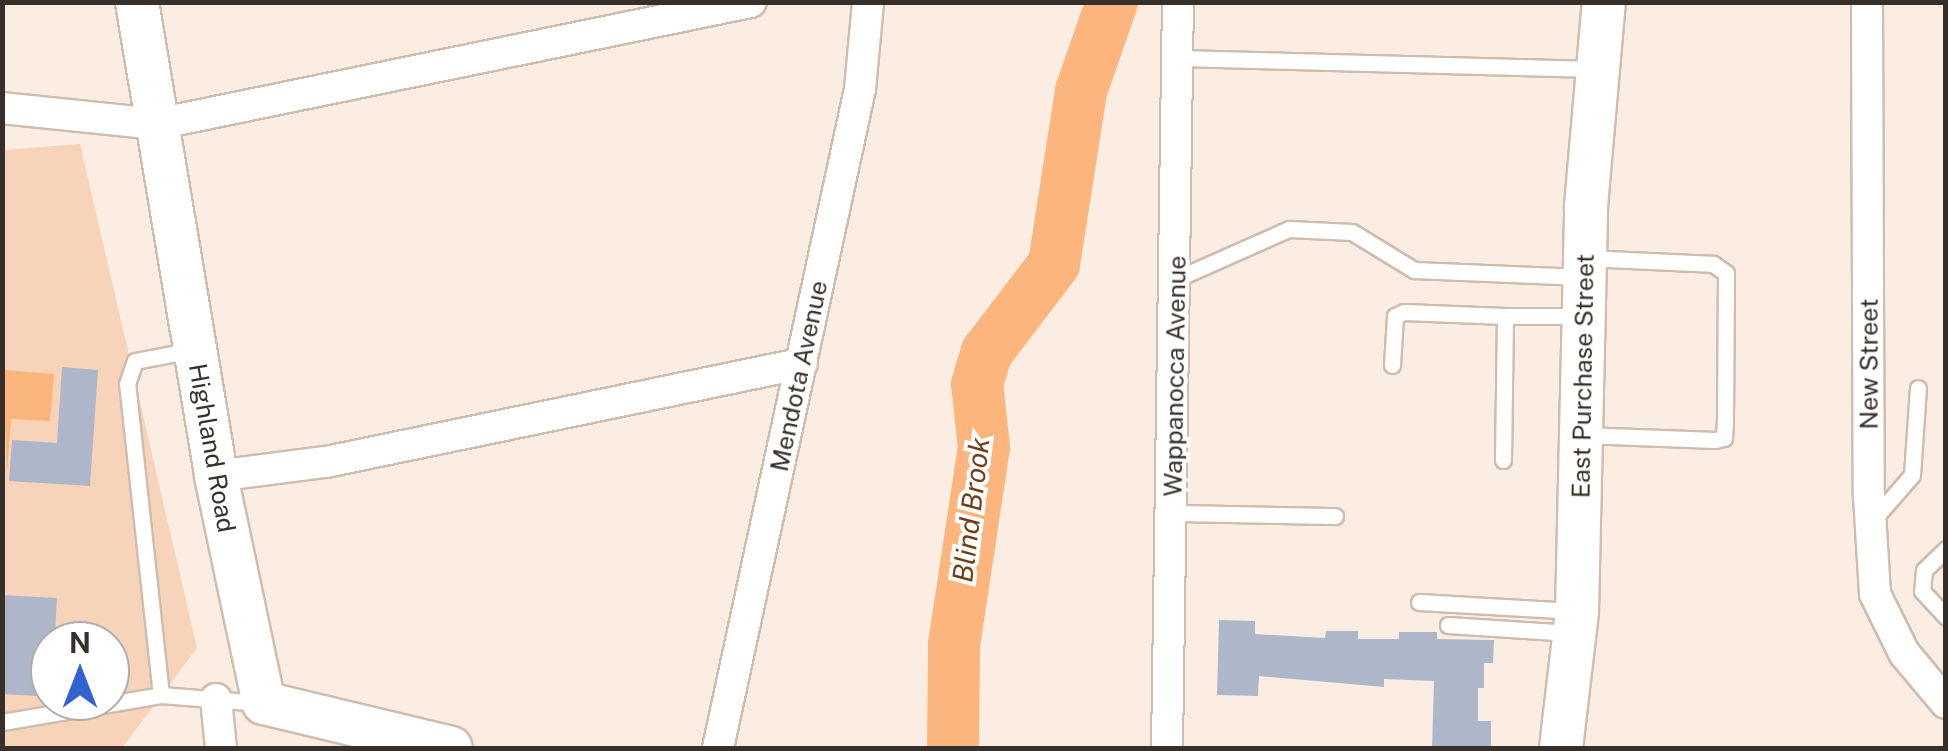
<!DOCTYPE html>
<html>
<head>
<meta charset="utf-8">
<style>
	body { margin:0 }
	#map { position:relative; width:1948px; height:751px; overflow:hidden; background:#fcede2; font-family:"Public Sans",sans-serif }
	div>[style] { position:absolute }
	.green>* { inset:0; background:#f7d3ba }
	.water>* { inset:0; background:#fcb57d }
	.river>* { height:52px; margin:-26px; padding:0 26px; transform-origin:26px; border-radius:26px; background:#fcb57d }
	.building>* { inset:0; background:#adb7c9; transform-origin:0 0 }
	.roads { filter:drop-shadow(2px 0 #cebcaf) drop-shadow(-2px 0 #cebcaf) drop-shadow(0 2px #cebcaf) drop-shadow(0 -2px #cebcaf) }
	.lane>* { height:15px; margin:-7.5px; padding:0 7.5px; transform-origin:7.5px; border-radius:7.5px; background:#fff }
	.street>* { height:30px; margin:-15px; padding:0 15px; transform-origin:15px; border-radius:15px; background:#fff }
	.secondary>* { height:42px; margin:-21px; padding:0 21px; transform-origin:21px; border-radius:21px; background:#fff }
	span { translate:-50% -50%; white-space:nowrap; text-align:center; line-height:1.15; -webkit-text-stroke:8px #fff; paint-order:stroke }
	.street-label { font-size:25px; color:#362f2a }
	.water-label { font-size:28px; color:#6e3f17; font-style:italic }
	.frame { position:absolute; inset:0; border:5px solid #362f2a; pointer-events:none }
	.north { position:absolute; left:30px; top:621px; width:100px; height:100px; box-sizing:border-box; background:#fff; border:2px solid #afacaa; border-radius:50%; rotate:0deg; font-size:28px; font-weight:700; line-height:40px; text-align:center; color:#362f2a }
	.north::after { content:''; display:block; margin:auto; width:35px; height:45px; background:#3262d1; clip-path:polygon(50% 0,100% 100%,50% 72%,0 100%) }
</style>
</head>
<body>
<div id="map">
	<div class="green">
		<div style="clip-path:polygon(evenodd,80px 144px,197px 648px,122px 748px,3px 748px,3px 150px,80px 144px,50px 641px,110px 641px,110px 701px,50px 701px,50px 641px)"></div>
	</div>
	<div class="water">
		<div style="clip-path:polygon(3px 370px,54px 374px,50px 421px,11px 419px,7px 473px)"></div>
	</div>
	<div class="river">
		<div style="left:953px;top:748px;width:103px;rotate:-89.4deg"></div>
		<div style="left:954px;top:645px;width:200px;rotate:-81.4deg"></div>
		<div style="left:984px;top:447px;width:63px;rotate:-96.3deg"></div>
		<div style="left:977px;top:384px;width:34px;rotate:-73deg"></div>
		<div style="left:987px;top:352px;width:111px;rotate:-52.7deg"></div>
		<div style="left:1054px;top:264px;width:175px;rotate:-81.1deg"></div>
		<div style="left:1081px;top:91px;width:94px;rotate:-70.8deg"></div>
	</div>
	<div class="building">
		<div style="clip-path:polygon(62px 367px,98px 370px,90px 486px,9px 481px,12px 440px,57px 443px)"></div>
		<div style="left:2px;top:595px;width:55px;height:99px;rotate:3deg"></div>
		<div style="clip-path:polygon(1219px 620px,1255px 621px,1255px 634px,1325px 638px,1326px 631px,1358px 631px,1358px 639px,1399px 639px,1399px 632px,1437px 632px,1437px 639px,1494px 640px,1493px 663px,1484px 663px,1484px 688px,1478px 688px,1478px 721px,1491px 721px,1491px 748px,1432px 748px,1434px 681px,1384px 679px,1384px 687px,1259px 676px,1258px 696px,1217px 695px)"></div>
	</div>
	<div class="roads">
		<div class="lane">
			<div style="left:1178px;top:58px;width:418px;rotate:1.5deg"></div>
			<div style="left:1176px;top:279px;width:124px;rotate:-23.9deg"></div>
			<div style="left:1289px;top:229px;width:63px;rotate:2.7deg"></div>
			<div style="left:1352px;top:232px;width:73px;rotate:31.5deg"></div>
			<div style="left:1414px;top:270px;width:169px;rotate:2.4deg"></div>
			<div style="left:1392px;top:365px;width:49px;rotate:-86.5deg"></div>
			<div style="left:1395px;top:316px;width:10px;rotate:-24deg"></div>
			<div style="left:1404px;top:312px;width:101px;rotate:2.3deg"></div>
			<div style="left:1583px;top:435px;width:132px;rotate:2.2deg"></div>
			<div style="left:1715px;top:440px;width:9px;rotate:-13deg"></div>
			<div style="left:1724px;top:438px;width:20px;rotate:-87deg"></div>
			<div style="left:1725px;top:418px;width:145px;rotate:-89.6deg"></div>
			<div style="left:1726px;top:273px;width:16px;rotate:-145deg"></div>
			<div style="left:1713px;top:264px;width:125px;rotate:-177.3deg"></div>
			<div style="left:1503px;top:460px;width:144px;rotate:-89.2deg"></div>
			<div style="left:1505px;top:316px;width:77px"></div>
			<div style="left:1173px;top:513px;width:162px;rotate:1.1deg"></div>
			<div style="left:1871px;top:522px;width:62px;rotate:-48.9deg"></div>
			<div style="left:1912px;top:475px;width:87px;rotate:-86.1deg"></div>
			<div style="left:1946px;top:549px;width:30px;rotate:136deg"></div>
			<div style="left:1924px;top:570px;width:21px;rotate:95deg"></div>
			<div style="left:1922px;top:591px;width:35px;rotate:47deg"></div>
			<div style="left:1419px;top:602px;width:154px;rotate:3.3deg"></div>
			<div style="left:1448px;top:625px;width:123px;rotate:3.7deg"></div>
			<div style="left:161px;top:695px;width:313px;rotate:-96.2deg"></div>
			<div style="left:127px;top:384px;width:24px;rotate:-71deg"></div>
			<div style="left:135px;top:361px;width:58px;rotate:-10.9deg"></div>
			<div style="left:2px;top:722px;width:161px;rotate:-9.6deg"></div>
			<div style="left:161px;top:695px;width:100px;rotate:4.6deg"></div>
		</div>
		<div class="street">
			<div style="left:1867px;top:2px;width:494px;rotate:89.8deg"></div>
			<div style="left:1869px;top:496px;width:98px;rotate:86.5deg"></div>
			<div style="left:1875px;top:594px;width:66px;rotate:63.8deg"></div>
			<div style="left:1904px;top:653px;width:65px;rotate:50deg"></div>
			<div style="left:2px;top:108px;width:156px;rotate:5.9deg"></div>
			<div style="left:157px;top:124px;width:606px;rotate:-11.61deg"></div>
			<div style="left:216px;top:476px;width:111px;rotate:-7.3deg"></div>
			<div style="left:326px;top:462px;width:486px;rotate:-11.7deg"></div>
			<div style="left:216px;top:699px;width:49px;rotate:84.2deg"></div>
			<div style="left:718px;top:748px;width:674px;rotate:-77.84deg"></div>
			<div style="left:860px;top:89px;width:87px;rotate:-84.7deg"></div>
			<div style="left:1167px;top:748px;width:746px;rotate:-89.16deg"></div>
		</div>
		<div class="secondary">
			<div style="left:137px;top:2px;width:481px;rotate:80.5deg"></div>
			<div style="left:216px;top:476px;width:232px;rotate:78.1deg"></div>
			<div style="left:264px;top:703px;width:192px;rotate:13.5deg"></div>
			<div style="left:1561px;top:748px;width:138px;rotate:-83.3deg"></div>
			<div style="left:1577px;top:611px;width:405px;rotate:-88.7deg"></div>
			<div style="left:1586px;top:206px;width:205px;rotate:-85deg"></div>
		</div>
	</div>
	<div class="street-label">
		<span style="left:1869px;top:364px;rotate:-90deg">New Street</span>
		<span style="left:799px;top:376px;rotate:-78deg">Mendota Avenue</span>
		<span style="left:1175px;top:376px;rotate:-89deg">Wappanocca Avenue</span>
		<span style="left:1583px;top:376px;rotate:-89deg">East Purchase Street</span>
		<span style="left:212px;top:448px;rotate:80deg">Highland Road</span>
	</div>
	<div class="water-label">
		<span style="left:971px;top:510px;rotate:-83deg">Blind Brook</span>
	</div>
	<div class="frame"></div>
	<div class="north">N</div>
</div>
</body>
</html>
